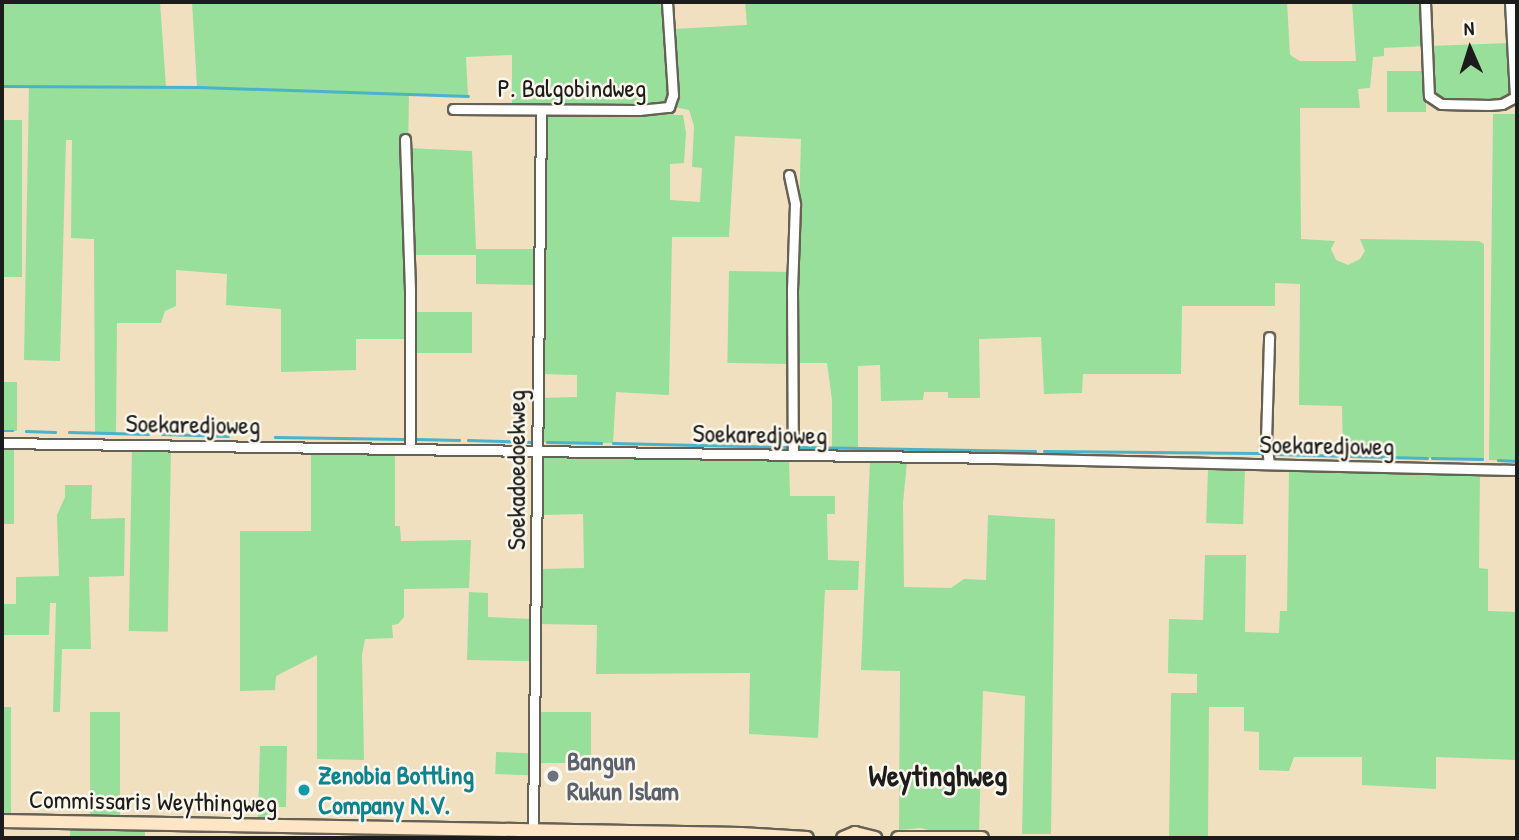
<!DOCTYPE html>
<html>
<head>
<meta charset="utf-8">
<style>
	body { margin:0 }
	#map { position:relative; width:1519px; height:840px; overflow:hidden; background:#f0e0c0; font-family:"Patrick Hand",sans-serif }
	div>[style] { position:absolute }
	.green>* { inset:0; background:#97df9a; transform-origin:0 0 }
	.stream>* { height:2.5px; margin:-1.25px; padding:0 1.25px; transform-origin:1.25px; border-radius:1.25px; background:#4bb2c9 }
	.roads { filter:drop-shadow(2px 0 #666155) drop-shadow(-2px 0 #666155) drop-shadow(0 2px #666155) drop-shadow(0 -2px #666155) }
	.minor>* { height:9px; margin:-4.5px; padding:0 4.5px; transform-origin:4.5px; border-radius:4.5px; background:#fff }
	.secondary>* { height:12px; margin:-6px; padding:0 6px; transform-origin:6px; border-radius:6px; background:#fde5c5 }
	.dots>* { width:19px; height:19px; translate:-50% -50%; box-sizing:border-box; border:4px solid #fbf7ec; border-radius:50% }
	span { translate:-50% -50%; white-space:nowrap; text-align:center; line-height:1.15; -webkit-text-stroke:5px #fbf7ec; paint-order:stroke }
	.street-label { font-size:26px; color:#1c1c1c }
	.worship-label { font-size:26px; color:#5b616d; font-weight:700 }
	.left { translate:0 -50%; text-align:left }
	.culture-label { font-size:26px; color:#0d838f; font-weight:700 }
	.quarter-label { font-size:30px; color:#1c1c1c; font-weight:700 }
	.frame { position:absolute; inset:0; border:4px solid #1c1c1c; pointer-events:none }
	.north { position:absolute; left:1435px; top:14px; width:70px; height:70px; -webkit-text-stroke:5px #fbf7ec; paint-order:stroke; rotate:357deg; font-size:19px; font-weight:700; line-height:28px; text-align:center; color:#1c1c1c }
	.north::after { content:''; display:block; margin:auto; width:24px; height:32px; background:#1c1c1c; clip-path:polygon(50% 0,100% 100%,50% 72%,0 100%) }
</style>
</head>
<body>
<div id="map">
	<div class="green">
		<div style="clip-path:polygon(2px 2px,160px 2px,166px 87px,197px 87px,192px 2px,662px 2px,669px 92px,662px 105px,512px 104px,512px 55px,466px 57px,468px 96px,409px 95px,408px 148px,472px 151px,476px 249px,535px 249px,536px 285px,476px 284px,476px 255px,408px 255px,408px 339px,356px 339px,356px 370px,281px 372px,281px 309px,226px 305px,227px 274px,176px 270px,176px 306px,165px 311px,161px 323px,117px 323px,116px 433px,95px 433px,94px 239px,71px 238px,72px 140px,66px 140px,60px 361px,24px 360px,29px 87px,2px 86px)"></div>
		<div style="clip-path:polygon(745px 2px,1287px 2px,1290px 55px,1300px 61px,1356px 61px,1352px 2px,1422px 2px,1424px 46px,1384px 48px,1384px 56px,1373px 57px,1370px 88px,1358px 89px,1360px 108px,1300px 108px,1301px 239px,1335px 241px,1331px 249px,1336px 260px,1348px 265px,1360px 259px,1365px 251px,1360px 239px,1479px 241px,1484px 244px,1484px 459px,1343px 456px,1342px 406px,1299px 405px,1300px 284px,1275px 283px,1275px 306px,1182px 306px,1181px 374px,1083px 374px,1082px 393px,1044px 394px,1041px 337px,979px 339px,980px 398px,948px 398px,948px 392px,924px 392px,923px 400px,881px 401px,880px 365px,858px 366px,858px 448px,832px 448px,832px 400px,827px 363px,795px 363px,801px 139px,735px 136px,729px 237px,672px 237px,669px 395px,616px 392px,613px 443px,540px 442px,540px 398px,577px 397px,577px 375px,541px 374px,544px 124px,549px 116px,555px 114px,670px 111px,674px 115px,683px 115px,686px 133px,684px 163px,670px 164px,670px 200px,700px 202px,702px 168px,692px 167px,694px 126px,689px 110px,674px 107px,677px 99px,673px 29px,747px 25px)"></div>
		<div style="clip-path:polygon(1510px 43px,1511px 96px,1502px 102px,1438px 101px,1432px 95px,1429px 46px)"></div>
		<div style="left:1387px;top:71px;width:39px;height:41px"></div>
		<div style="clip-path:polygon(1493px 114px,1517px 114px,1517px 461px,1489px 460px)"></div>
		<div style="left:2px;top:120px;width:20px;height:157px"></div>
		<div style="left:729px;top:271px;width:61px;height:92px;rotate:1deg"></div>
		<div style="left:472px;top:312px;width:41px;height:57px;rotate:90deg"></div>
		<div style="left:2px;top:382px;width:15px;height:49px"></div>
		<div style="left:2px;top:448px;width:12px;height:76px"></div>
		<div style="left:132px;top:448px;width:39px;height:183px;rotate:1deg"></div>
		<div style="clip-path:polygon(311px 453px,395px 453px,395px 526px,400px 526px,401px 541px,471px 540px,469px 588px,404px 589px,404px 617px,398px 624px,392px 625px,393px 638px,365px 639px,362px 655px,364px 760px,317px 759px,317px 655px,276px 676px,275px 690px,240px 691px,240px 531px,311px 531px)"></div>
		<div style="clip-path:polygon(548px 455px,789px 459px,790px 496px,835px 496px,835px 514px,827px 514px,828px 560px,859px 561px,858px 590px,825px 590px,818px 738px,749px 734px,750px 673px,596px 674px,597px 625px,538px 624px,539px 569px,584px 568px,583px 514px,541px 515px,541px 460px)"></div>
		<div style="clip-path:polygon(870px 461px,907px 462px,903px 503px,904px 587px,951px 588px,964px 579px,986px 580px,988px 515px,1055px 519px,1051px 834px,1022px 834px,1025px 696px,983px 691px,979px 833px,939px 833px,921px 828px,899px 830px,900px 671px,861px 670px)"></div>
		<div style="left:1208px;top:469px;width:37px;height:54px;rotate:2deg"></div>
		<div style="clip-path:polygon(1289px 470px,1480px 474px,1479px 568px,1488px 569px,1488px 611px,1517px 612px,1517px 760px,1436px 757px,1436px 789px,1362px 785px,1362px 757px,1294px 757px,1289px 771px,1259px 770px,1259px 732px,1244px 731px,1244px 707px,1209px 707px,1208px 838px,1169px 838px,1171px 693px,1197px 693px,1197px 674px,1168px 673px,1169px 619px,1203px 620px,1205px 555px,1246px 555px,1245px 632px,1279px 633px,1280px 611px,1287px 611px)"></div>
		<div style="clip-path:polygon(65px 485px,92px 485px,91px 519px,125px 518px,124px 576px,89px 577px,91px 649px,62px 649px,60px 712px,53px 712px,56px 603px,50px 603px,49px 635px,2px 635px,2px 604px,16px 604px,16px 577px,59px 576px,57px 515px,65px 497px)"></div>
		<div style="clip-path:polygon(469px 592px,488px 593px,488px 617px,533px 619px,532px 661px,467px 660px)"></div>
		<div style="left:2px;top:707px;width:9px;height:109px"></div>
		<div style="left:90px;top:712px;width:30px;height:106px"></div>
		<div style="left:538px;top:712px;width:53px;height:51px"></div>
		<div style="clip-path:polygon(260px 746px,287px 746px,286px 807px,278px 807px,277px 821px,258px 820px)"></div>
		<div style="left:496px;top:752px;width:34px;height:22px;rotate:2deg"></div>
		<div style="left:70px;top:828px;width:75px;height:10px"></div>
	</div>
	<div class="stream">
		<div style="left:2px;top:86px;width:196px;rotate:0.3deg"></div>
		<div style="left:198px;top:87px;width:270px;rotate:1.9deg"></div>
		<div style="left:2px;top:431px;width:11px"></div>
		<div style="left:26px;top:431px;width:29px;rotate:2deg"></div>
		<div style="left:69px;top:432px;width:79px;rotate:1.5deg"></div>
		<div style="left:162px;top:434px;width:66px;rotate:1.7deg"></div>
		<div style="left:275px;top:437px;width:129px;rotate:0.9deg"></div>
		<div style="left:417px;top:439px;width:42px;rotate:1.4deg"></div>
		<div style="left:468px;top:440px;width:63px;rotate:1.8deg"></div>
		<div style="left:547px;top:442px;width:54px;rotate:1.1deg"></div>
		<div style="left:613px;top:443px;width:177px;rotate:1.3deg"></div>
		<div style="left:800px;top:447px;width:235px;rotate:1deg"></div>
		<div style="left:1044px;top:451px;width:216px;rotate:0.5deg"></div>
		<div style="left:1274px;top:454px;width:153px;rotate:1.5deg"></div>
		<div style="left:1432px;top:458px;width:50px;rotate:1.1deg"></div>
		<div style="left:1498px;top:460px;width:19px;rotate:3deg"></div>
	</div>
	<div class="roads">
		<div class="minor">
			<div style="left:1425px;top:2px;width:94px;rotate:87.6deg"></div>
			<div style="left:1429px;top:96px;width:14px;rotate:34deg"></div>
			<div style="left:1441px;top:104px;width:48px;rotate:1.2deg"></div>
			<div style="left:1489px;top:105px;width:13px;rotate:-4deg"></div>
			<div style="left:1502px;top:104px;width:15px;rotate:-28deg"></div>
			<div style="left:1515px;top:97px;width:95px;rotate:-93deg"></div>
			<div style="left:453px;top:109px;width:186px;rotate:0.3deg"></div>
			<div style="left:639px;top:110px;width:30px;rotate:-6deg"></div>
			<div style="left:669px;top:107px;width:13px;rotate:-72deg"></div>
			<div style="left:673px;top:95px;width:93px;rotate:-93.7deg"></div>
			<div style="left:405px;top:139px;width:151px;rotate:88.1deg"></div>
			<div style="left:410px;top:290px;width:158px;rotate:90deg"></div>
			<div style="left:789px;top:175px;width:30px;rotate:78deg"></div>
			<div style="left:795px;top:204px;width:85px;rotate:92deg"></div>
			<div style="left:792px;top:289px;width:166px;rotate:89.7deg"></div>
			<div style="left:2px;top:443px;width:994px;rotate:0.86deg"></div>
			<div style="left:996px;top:458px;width:521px;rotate:1.32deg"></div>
			<div style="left:1269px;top:464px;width:23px;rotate:-97deg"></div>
			<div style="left:1266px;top:441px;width:104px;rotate:-88.3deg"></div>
			<div style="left:533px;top:831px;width:721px;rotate:-89.36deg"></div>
		</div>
		<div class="secondary">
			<div style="left:2px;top:821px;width:739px;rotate:1.01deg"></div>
			<div style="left:741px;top:834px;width:66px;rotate:3.5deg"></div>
			<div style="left:843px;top:838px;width:13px;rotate:-23deg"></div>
			<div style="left:855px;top:833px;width:21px;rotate:14deg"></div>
			<div style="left:898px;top:838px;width:84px"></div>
		</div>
	</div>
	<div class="dots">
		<div style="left:553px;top:776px;background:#6b7280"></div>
		<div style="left:304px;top:790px;background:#0f9aa8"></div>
	</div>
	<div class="street-label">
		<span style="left:572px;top:88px">P. Balgobindweg</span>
		<span style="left:193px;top:424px;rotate:1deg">Soekaredjoweg</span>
		<span style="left:760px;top:434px;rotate:1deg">Soekaredjoweg</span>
		<span style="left:1327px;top:445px;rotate:1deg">Soekaredjoweg</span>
		<span style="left:516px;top:470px;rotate:-90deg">Soekadoedoekweg</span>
		<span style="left:153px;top:801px;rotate:1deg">Commissaris Weythingweg</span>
	</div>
	<div class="worship-label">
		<span class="left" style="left:567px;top:776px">Bangun<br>Rukun Islam</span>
	</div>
	<div class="culture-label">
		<span class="left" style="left:318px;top:790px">Zenobia Bottling<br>Company N.V.</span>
	</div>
	<div class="quarter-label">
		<span style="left:938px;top:775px">Weytinghweg</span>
	</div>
	<div class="frame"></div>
	<div class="north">N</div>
</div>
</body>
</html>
